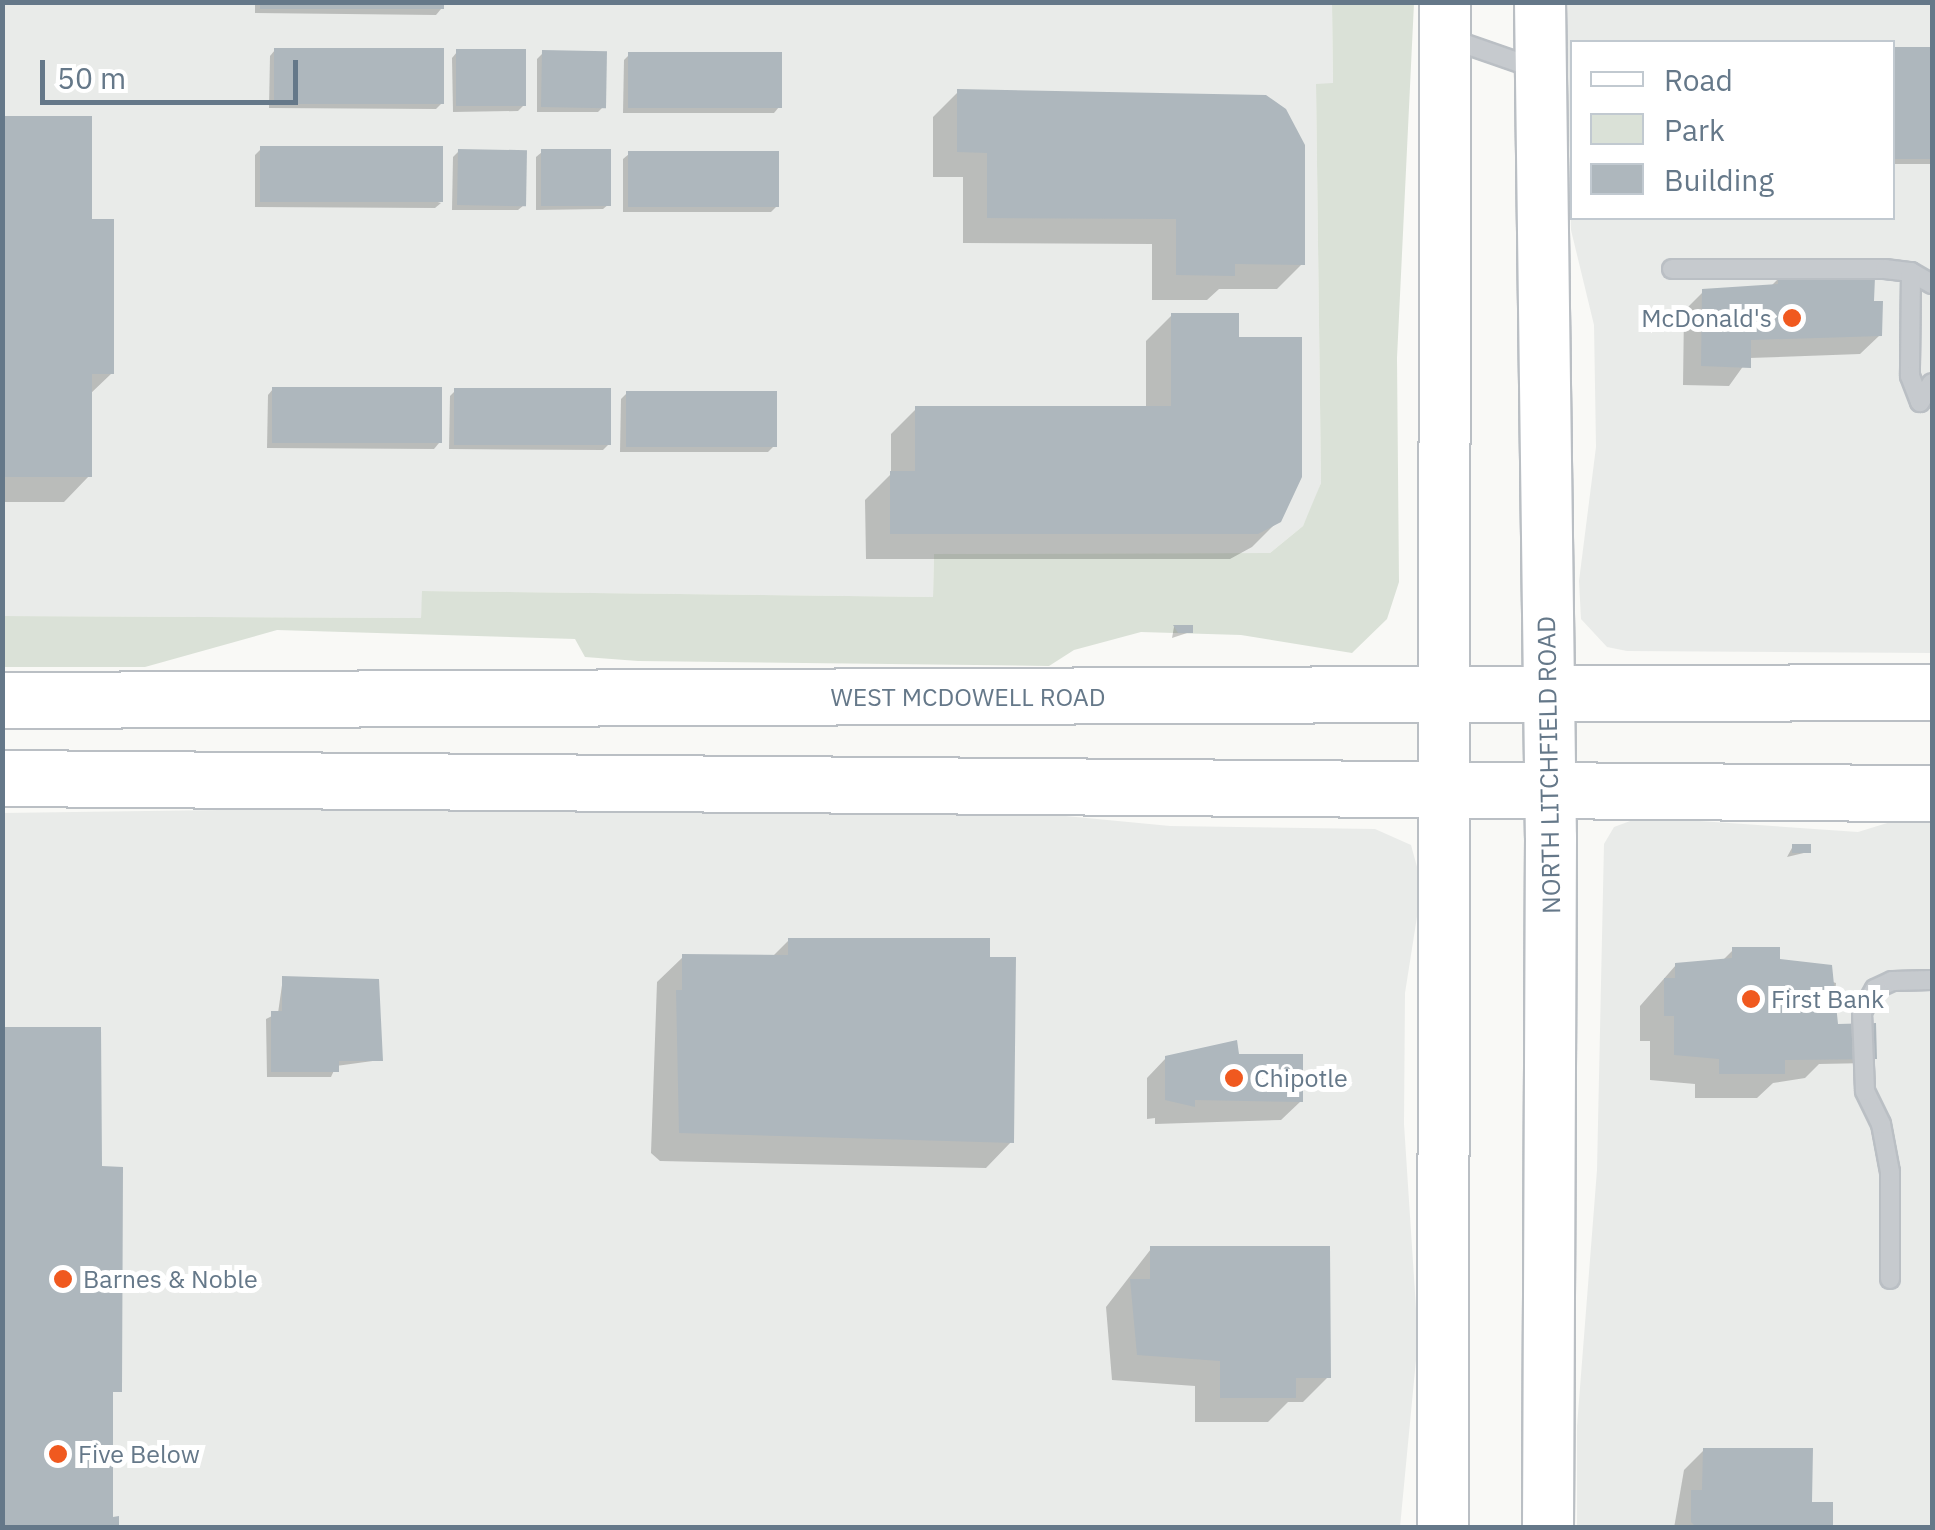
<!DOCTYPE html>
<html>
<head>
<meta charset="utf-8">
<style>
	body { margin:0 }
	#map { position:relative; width:1935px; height:1530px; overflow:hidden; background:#f9f9f6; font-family:"IBM Plex Sans",sans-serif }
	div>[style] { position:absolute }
	.built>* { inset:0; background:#e9ebe9 }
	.green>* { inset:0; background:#dae1d7 }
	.shadow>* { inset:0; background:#0003; transform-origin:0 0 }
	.building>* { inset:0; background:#aeb7bd; transform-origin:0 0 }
	.roads { filter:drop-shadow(2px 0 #babfc4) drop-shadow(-2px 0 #babfc4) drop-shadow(0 2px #babfc4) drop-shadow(0 -2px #babfc4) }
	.service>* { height:18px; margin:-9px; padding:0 9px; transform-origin:9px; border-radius:9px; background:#c6cace }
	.secondary>* { height:50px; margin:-25px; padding:0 25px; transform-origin:25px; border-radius:25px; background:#fff }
	.primary>* { height:55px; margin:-27.5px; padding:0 27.5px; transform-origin:27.5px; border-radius:27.5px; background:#fff }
	.dots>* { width:28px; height:28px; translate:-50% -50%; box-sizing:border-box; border:5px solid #fff; border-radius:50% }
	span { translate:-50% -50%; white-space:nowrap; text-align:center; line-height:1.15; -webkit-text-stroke:10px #fff; paint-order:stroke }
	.poi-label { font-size:25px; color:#657889 }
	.right { translate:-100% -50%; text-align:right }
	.left { translate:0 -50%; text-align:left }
	.street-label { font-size:25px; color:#657889 }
	.frame { position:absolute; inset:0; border:5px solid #657889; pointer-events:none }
	.legend { position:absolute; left:1570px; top:40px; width:325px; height:180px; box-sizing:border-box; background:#fff; border:2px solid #c1c9d0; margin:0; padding:12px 18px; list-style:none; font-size:30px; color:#657889 }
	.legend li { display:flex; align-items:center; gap:20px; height:50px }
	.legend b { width:50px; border:2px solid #c1c9d0 }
	.scale { position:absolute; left:40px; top:60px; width:258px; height:45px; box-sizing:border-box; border:5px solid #657889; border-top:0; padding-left:12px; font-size:30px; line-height:35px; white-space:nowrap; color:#657889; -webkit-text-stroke:8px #fff; paint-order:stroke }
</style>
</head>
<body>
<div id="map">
	<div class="built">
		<div style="clip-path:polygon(3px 3px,1332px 3px,1333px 84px,1316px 85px,1321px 483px,1312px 508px,1303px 526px,1270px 553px,934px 554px,933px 597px,423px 591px,421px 618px,3px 616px)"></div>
		<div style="clip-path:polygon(evenodd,1566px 3px,1932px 3px,1932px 653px,1627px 651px,1607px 647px,1581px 619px,1579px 581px,1596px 447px,1594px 325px,1571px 230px,1566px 3px,1572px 42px,1892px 42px,1892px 218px,1572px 218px,1572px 42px)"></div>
		<div style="clip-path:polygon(294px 809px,992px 809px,1170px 826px,1375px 829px,1411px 845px,1422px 885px,1405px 993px,1404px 1124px,1418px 1339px,1400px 1527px,3px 1527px,2px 813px)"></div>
		<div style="clip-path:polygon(1923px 812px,1932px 813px,1932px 1527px,1577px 1528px,1577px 1426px,1597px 1170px,1604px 844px,1614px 827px,1641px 817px,1858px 832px)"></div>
	</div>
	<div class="green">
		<div style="clip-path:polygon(1332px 3px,1414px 3px,1397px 358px,1399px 582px,1387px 619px,1352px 653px,1241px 635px,1141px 632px,1074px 650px,1049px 666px,638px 661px,585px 657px,575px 639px,277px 630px,145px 667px,3px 667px,3px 616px,421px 618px,422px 591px,933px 597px,934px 554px,1270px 553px,1303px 526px,1321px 483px,1316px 84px,1333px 83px)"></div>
	</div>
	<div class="shadow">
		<div style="clip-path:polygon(255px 2px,441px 2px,441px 9px,436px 15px,255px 13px)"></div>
		<div style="left:1892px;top:49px;width:40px;height:115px"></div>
		<div style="clip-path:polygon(275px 50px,441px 104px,436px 109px,269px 108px,270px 56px)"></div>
		<div style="clip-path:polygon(457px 52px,524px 105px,518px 111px,453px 112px,452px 58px)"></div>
		<div style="clip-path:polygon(543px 53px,603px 107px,598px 112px,537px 112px,537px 59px)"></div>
		<div style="clip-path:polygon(629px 55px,779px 107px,774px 113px,623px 113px,624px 60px)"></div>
		<div style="clip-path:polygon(958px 92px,1302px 264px,1277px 289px,1219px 289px,1207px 300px,1152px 300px,1152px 244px,963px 243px,963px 177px,933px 177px,933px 117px)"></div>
		<div style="clip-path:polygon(2px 118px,89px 221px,112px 373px,89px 395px,89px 476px,64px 502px,2px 502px)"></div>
		<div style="clip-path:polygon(261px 149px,441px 203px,435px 208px,255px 207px,255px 155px)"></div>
		<div style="clip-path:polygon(459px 151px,524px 205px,518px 210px,452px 210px,453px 157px)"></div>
		<div style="clip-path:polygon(542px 152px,609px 204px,603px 209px,536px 210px,536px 157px)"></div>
		<div style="clip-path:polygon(629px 154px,777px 206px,771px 212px,623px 212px,623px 159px)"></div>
		<div style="clip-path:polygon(1779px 278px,1872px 303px,1880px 335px,1860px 354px,1749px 358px,1729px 386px,1683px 385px,1684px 311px,1703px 292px,1770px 287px)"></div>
		<div style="clip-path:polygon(1172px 315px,1236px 340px,1279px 520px,1252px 547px,1230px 559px,866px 559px,865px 500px,891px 474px,891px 434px,916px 409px,1146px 409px,1146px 341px)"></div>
		<div style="clip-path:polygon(273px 389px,439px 443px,434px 449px,267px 448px,268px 395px)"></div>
		<div style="clip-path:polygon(455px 391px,609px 444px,603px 450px,449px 449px,450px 396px)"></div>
		<div style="clip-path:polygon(627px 393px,774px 446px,768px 452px,620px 452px,621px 399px)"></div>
		<div style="clip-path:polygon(1174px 627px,1190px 627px,1190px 632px,1172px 638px)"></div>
		<div style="clip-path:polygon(1793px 846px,1808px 852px,1787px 857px)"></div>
		<div style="clip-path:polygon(789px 940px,1011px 1142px,986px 1168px,660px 1161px,651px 1153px,657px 982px,683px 957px,772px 957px)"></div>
		<div style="clip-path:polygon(1733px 950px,1836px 983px,1832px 1026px,1874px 1058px,1869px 1063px,1819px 1064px,1805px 1078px,1773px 1083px,1757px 1098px,1695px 1098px,1695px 1084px,1650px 1080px,1650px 1041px,1640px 1041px,1640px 1006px,1676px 965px,1721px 962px)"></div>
		<div style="clip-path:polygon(283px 978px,380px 1060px,336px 1066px,331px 1077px,267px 1077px,266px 1019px,278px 1013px)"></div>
		<div style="clip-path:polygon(1235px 1043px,1236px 1056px,1301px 1101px,1281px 1120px,1155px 1124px,1155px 1118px,1147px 1119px,1147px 1078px,1166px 1058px)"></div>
		<div style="clip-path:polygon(1151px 1249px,1328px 1377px,1303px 1402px,1288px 1402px,1268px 1422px,1195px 1422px,1195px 1386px,1112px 1380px,1106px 1307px)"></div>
		<div style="clip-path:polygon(1704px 1450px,1810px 1504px,1831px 1528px,1674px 1528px,1684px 1470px)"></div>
	</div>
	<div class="building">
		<div style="left:260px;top:2px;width:184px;height:7px"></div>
		<div style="left:1892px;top:47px;width:40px;height:112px"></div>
		<div style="left:274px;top:48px;width:170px;height:56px"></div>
		<div style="left:526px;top:49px;width:57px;height:70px;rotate:90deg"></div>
		<div style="left:542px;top:50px;width:65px;height:57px;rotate:1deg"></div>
		<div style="left:628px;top:52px;width:154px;height:56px"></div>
		<div style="clip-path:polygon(957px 89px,1266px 95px,1286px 109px,1305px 145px,1305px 265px,1235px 264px,1235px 276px,1176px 275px,1176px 219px,987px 218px,987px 153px,957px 152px)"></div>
		<div style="clip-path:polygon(2px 116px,92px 116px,92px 219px,114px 219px,114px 374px,92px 374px,92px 477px,2px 477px)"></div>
		<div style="left:260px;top:146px;width:183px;height:56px"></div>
		<div style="left:458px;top:149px;width:69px;height:56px;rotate:1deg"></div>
		<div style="left:541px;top:149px;width:70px;height:57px"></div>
		<div style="left:628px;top:151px;width:151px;height:56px"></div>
		<div style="clip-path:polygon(1778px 276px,1875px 277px,1874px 301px,1883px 301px,1882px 336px,1751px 340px,1751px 368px,1701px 366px,1702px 289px,1778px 284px)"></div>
		<div style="clip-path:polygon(1171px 313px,1239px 313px,1239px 337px,1302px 337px,1302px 477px,1281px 522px,1258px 534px,890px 534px,890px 471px,915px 471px,915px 406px,1171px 406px)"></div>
		<div style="left:272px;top:387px;width:170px;height:56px"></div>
		<div style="left:454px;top:388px;width:157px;height:57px"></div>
		<div style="left:626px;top:391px;width:151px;height:56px"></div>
		<div style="clip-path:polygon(1173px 625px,1193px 625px,1193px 633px,1178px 633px)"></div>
		<div style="left:1792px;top:844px;width:19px;height:9px"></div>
		<div style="clip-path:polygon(788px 938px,990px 938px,990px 957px,1016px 957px,1014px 1143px,679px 1133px,676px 990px,682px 990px,682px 954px,788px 955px)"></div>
		<div style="clip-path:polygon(1732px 947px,1780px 947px,1780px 959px,1832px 965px,1838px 1024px,1876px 1023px,1877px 1059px,1785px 1060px,1785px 1074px,1719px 1074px,1719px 1059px,1674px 1055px,1674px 1016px,1664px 1016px,1664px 978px,1675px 978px,1675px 963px,1732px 958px)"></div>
		<div style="clip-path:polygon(282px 976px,379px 979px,383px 1061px,339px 1061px,339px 1072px,271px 1072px,271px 1011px,282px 1011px)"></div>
		<div style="clip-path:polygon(2px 1027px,101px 1027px,102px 1166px,123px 1167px,122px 1392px,113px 1392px,113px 1517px,119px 1516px,119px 1528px,2px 1528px)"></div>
		<div style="clip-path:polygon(1237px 1040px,1239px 1054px,1303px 1054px,1303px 1102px,1195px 1100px,1195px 1107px,1165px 1100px,1165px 1056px)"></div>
		<div style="clip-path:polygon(1150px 1246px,1330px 1246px,1331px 1378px,1296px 1378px,1296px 1398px,1220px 1398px,1220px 1361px,1137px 1355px,1130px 1279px,1150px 1279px)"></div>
		<div style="clip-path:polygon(1703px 1448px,1813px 1448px,1812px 1502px,1833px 1502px,1833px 1528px,1697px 1528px,1691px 1522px,1691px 1490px,1702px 1490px)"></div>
	</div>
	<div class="roads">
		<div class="service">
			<div style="left:1448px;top:38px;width:94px;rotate:19.2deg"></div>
			<div style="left:1672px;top:269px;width:213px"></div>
			<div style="left:1885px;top:269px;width:26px;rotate:7deg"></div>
			<div style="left:1911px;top:272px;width:24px;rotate:30deg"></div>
			<div style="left:1911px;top:272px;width:104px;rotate:90.6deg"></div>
			<div style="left:1910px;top:376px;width:28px;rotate:69deg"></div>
			<div style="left:1920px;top:402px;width:22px;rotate:-58deg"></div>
			<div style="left:1890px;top:1279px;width:107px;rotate:-90deg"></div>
			<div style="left:1890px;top:1172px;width:49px;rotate:-100.6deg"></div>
			<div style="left:1881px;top:1124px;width:37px;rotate:-116deg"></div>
			<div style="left:1865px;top:1091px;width:79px;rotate:-92.2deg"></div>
			<div style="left:1862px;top:1012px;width:26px;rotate:-61deg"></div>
			<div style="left:1875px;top:989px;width:19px;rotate:-25deg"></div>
			<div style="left:1892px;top:981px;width:40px;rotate:-1.4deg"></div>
		</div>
		<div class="secondary">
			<div style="left:1540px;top:2px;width:836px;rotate:89.25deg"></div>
			<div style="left:1551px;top:838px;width:690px;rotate:90.25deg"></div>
			<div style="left:1443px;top:1528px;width:1526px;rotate:-89.92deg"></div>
		</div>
		<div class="primary">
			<div style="left:2px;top:700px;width:1930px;rotate:-0.24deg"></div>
			<div style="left:2px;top:778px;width:1930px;rotate:0.45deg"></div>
		</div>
	</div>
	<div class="dots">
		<div style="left:1792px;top:318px;background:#f0591f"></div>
		<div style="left:1751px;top:999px;background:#f0591f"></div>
		<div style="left:1234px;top:1078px;background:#f0591f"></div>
		<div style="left:63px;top:1279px;background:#f0591f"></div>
		<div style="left:58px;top:1454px;background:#f0591f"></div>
	</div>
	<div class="poi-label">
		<span class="right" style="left:1772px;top:318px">McDonald's</span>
		<span class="left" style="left:1771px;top:999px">First Bank</span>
		<span class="left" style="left:1254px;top:1078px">Chipotle</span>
		<span class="left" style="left:83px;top:1279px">Barnes &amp; Noble</span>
		<span class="left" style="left:78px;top:1454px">Five Below</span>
	</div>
	<div class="street-label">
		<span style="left:968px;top:697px">WEST MCDOWELL ROAD</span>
		<span style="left:1549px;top:765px;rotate:-91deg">NORTH LITCHFIELD ROAD</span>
	</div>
	<div class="frame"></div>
	<ul class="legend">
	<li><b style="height:12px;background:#fff"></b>Road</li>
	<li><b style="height:28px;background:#dae1d7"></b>Park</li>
	<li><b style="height:28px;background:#aeb7bd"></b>Building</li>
	</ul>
	<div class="scale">50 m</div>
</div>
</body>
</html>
